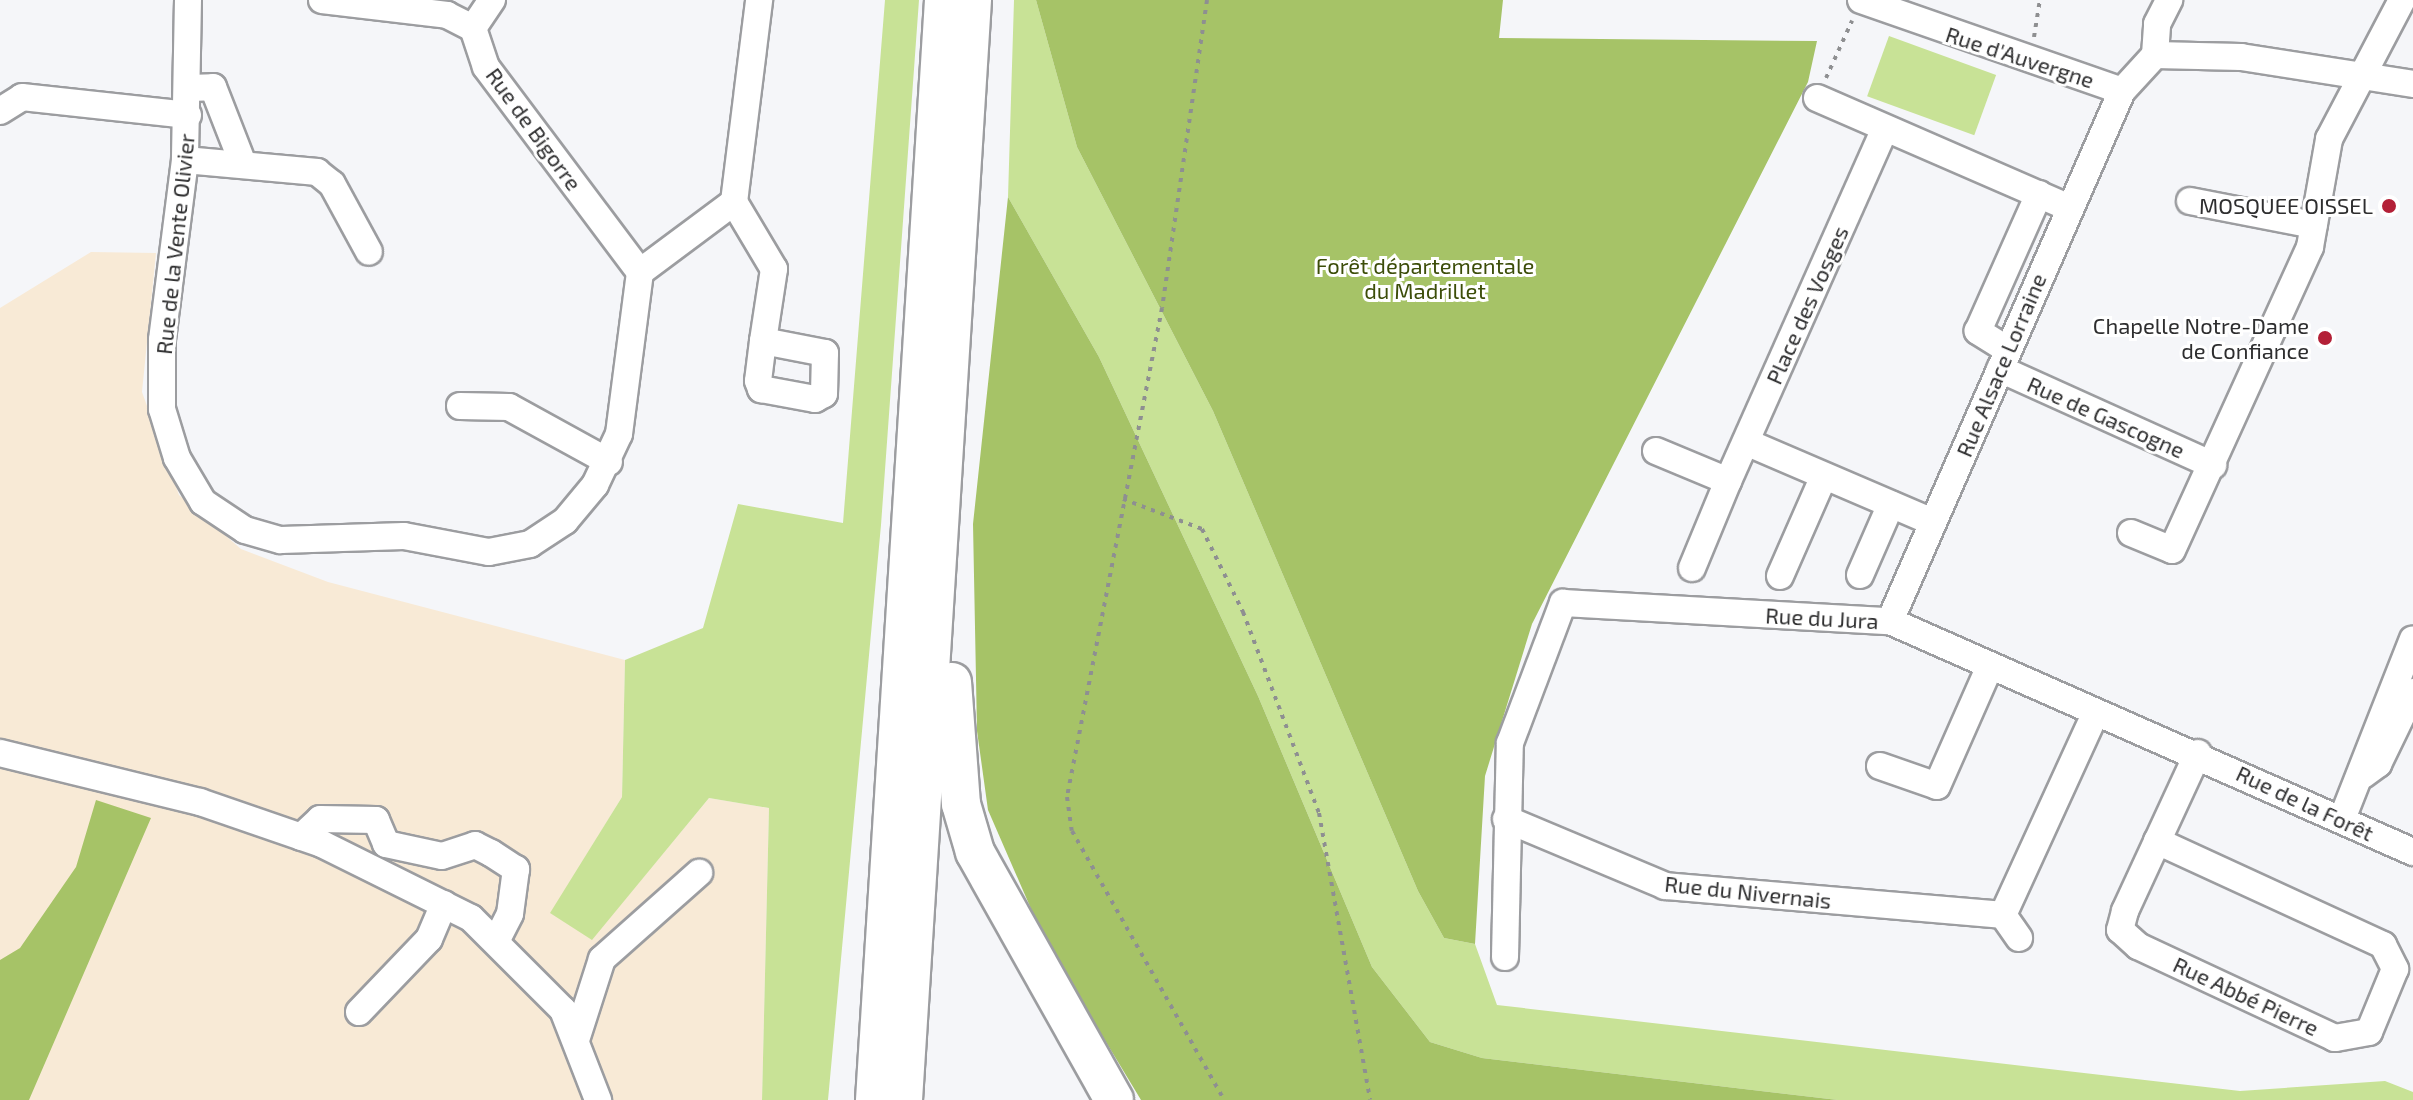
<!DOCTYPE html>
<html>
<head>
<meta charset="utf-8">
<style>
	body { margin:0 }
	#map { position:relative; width:2413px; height:1100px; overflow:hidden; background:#f5f6f9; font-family:"Exo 2",sans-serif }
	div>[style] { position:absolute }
	.commercial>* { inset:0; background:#f8ead6 }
	.green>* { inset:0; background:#c8e296; transform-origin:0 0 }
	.forest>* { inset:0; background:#a6c367 }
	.path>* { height:4px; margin-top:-2px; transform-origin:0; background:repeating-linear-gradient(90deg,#8e8f91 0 4px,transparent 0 10px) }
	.roads { filter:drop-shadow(2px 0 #9c9da0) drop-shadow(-2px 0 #9c9da0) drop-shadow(0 2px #9c9da0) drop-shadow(0 -2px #9c9da0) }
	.minor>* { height:26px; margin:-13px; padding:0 13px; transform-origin:13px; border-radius:13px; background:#fff }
	.highway>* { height:38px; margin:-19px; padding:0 19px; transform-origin:19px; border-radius:19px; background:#fff }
	.dots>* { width:22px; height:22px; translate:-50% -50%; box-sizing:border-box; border:4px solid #fff; border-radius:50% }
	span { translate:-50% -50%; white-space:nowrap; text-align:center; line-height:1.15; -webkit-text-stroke:6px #fff; paint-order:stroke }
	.street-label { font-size:22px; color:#2e2e2f }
	.poi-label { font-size:22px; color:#2e2e2f }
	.right { translate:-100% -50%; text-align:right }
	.park-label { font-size:22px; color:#3c4d09 }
</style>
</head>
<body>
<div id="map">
	<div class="commercial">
		<div style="clip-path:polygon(91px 252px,156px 253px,142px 392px,179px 495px,241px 549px,328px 582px,625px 660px,622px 797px,551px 913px,592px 939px,709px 798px,769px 808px,762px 1100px,0 1100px,0 308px)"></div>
	</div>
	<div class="green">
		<div style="clip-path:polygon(885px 0,919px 0,881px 525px,828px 1100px,762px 1100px,769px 808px,709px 798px,592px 940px,550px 913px,622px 797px,625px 660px,703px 628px,738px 504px,843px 523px)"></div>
		<div style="clip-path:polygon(1014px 0,1036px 0,1077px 147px,1213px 411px,1418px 891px,1444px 938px,1475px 944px,1497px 1005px,2240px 1091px,2385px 1081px,2413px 1092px,2413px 1100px,1838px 1100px,1482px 1058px,1430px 1042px,1372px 967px,1258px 696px,1099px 357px,1008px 197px)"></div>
		<div style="left:1889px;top:36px;width:114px;height:64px;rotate:20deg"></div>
	</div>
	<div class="forest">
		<div style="clip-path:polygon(1036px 0,1503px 0,1499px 38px,1817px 41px,1808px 82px,1532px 624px,1485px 776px,1475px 944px,1444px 938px,1418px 891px,1213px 411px,1077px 147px)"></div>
		<div style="clip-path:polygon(1008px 197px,1099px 357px,1258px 696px,1372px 967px,1430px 1042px,1482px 1058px,1838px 1100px,1141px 1100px,1045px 941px,988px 810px,977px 731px,973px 524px)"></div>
		<div style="clip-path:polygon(96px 800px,151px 818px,29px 1100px,0 1100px,0 960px,20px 948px,76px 867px)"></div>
	</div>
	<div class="path">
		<div style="left:1207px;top:0;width:311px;rotate:98.3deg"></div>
		<div style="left:1162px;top:308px;width:498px;rotate:101deg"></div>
		<div style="left:1067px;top:797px;width:34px;rotate:82deg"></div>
		<div style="left:1072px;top:831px;width:309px;rotate:60.5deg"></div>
		<div style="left:2034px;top:37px;width:37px;rotate:-81deg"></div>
		<div style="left:1826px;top:78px;width:63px;rotate:-65.5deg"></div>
		<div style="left:1123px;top:499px;width:85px;rotate:20.8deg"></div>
		<div style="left:1202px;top:529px;width:93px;rotate:63.7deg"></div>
		<div style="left:1243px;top:612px;width:215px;rotate:69.3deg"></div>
		<div style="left:1319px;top:813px;width:291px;rotate:79.9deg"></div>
	</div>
	<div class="roads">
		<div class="minor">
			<div style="left:188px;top:0;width:160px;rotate:91.1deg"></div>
			<div style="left:185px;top:160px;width:181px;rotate:97.3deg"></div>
			<div style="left:162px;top:340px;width:69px;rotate:90deg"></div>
			<div style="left:162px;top:409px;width:51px;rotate:73deg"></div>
			<div style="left:177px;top:458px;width:51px;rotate:59.4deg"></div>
			<div style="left:203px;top:502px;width:50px;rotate:33.7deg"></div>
			<div style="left:245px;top:530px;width:37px;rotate:16deg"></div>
			<div style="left:281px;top:540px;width:123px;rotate:-1.9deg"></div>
			<div style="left:404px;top:536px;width:86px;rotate:10.7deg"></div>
			<div style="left:489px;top:552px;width:42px;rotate:-11deg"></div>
			<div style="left:530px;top:544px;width:42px;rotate:-33.3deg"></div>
			<div style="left:565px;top:521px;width:47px;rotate:-50.2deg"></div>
			<div style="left:595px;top:485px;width:56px;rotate:-64.8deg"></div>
			<div style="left:619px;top:434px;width:163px;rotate:-82.6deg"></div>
			<div style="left:322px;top:0;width:126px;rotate:6.8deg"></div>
			<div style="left:447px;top:15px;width:29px;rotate:27deg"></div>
			<div style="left:473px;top:28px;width:41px;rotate:71.6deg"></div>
			<div style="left:486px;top:67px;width:256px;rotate:53.1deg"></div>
			<div style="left:1861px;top:0;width:276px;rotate:19.2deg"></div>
			<div style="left:473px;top:28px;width:34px;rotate:-56deg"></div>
			<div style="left:2155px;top:55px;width:86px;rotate:1.3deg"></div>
			<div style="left:2241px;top:57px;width:174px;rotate:8.9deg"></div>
			<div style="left:189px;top:88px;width:24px;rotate:-2deg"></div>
			<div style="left:213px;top:87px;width:83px;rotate:68.7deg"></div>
			<div style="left:1817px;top:98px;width:276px;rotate:23.5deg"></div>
			<div style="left:0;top:111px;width:26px;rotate:-32deg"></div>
			<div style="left:22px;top:97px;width:167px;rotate:6.2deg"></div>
			<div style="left:185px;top:160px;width:133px;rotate:5.2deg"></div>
			<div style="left:317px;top:172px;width:19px;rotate:39deg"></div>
			<div style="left:332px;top:184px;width:77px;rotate:61.4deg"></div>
			<div style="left:2190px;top:201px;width:126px;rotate:11deg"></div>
			<div style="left:734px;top:202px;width:78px;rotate:59.2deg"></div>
			<div style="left:774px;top:269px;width:73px;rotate:98.7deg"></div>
			<div style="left:763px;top:341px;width:40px;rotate:97.1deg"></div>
			<div style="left:758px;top:381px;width:9px;rotate:69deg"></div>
			<div style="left:761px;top:389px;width:55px;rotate:10.5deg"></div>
			<div style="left:815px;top:399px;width:10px;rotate:-29deg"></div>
			<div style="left:824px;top:394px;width:41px;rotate:-88.6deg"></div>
			<div style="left:825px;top:353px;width:63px;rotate:-169deg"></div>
			<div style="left:640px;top:272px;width:117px;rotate:-36.7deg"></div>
			<div style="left:734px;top:202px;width:204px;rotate:-82.9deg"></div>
			<div style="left:2008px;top:350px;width:36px;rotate:-148deg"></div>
			<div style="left:1978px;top:331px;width:150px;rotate:-66deg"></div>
			<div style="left:2000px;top:369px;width:234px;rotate:24.3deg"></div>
			<div style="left:460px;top:406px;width:49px;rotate:1.2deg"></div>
			<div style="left:509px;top:407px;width:114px;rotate:28.8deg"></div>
			<div style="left:1746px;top:442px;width:203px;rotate:23.2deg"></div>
			<div style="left:1656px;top:451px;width:78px;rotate:22.6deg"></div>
			<div style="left:1728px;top:481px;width:386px;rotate:-66deg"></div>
			<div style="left:2131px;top:533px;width:44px;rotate:22.5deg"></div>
			<div style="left:2172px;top:550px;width:333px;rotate:-65.5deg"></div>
			<div style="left:2310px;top:247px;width:110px;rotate:-80deg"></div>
			<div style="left:2329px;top:139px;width:157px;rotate:-62.3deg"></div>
			<div style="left:1692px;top:568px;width:94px;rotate:-67.5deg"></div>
			<div style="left:1860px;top:575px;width:77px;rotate:-66.4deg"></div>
			<div style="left:1780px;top:576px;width:109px;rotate:-66.3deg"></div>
			<div style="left:1890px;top:621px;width:579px;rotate:-66.36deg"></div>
			<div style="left:2122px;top:91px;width:49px;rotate:-47.5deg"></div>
			<div style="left:2155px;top:55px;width:31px;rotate:-86deg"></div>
			<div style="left:2157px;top:24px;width:27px;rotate:-63deg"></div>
			<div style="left:0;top:753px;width:206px;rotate:13.8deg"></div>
			<div style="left:200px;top:802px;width:129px;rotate:19deg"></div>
			<div style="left:322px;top:844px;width:166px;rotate:26.4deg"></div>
			<div style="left:471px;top:918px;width:130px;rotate:45deg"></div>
			<div style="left:563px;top:1010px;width:97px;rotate:68.7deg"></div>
			<div style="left:1880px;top:766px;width:60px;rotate:19.3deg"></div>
			<div style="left:1937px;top:786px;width:131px;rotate:-66.2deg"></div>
			<div style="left:2363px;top:775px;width:19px;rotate:-36deg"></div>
			<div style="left:2378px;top:764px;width:80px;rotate:-64.1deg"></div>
			<div style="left:1506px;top:819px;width:173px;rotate:22.8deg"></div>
			<div style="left:1665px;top:886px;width:339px;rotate:4.9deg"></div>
			<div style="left:2003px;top:915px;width:221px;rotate:-65.4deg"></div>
			<div style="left:2342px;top:819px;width:193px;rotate:-68.5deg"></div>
			<div style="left:301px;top:837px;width:26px;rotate:-43deg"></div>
			<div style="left:320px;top:819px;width:56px;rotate:1deg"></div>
			<div style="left:376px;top:820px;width:26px;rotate:67deg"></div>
			<div style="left:386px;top:844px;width:57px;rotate:12.1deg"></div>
			<div style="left:442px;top:856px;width:35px;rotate:-18deg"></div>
			<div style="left:475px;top:845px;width:18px;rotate:27deg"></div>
			<div style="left:491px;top:853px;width:30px;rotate:33deg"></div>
			<div style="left:516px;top:869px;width:45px;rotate:97.6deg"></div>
			<div style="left:510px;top:914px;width:29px;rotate:117deg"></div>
			<div style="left:2157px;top:841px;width:249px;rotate:24.7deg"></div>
			<div style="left:2383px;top:945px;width:27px;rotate:63deg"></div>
			<div style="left:2395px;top:969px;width:68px;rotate:112.4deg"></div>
			<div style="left:2369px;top:1032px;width:35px;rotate:170deg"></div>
			<div style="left:2335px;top:1038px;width:217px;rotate:-155deg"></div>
			<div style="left:2138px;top:946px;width:24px;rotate:-138deg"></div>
			<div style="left:2120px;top:930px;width:20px;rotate:-75deg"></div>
			<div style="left:2125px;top:911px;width:174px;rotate:-65.2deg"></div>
			<div style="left:2003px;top:915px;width:28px;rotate:55deg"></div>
			<div style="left:1505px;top:957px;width:214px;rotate:-88.7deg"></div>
			<div style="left:1510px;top:743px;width:150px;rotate:-69.3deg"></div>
			<div style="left:1563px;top:603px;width:327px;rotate:3.2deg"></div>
			<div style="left:1890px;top:621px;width:572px;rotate:23.83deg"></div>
			<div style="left:359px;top:1012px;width:101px;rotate:-46.2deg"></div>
			<div style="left:429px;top:939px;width:38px;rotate:-67deg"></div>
			<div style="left:576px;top:1040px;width:85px;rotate:-72.2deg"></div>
			<div style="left:602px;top:959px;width:130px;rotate:-41.6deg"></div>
		</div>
		<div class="highway">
			<div style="left:952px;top:682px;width:122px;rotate:85.8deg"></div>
			<div style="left:961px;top:804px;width:50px;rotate:73.7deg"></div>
			<div style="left:975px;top:852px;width:284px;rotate:60.7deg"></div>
			<div style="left:875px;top:1100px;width:1102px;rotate:-86.41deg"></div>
			<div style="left:903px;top:1100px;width:1102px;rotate:-86.41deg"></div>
		</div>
	</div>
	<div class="dots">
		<div style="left:2389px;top:206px;background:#b32037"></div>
		<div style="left:2325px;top:338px;background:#b32037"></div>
	</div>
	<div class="street-label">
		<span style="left:2020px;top:57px;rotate:18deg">Rue d'Auvergne</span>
		<span style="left:534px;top:129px;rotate:54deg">Rue de Bigorre</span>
		<span style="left:175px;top:244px;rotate:-84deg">Rue de la Vente Olivier</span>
		<span style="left:1807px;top:305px;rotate:-66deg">Place des Vosges</span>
		<span style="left:2001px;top:365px;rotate:-67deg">Rue Alsace Lorraine</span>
		<span style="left:2106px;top:417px;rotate:24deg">Rue de Gascogne</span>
		<span style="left:1822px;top:618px;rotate:3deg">Rue du Jura</span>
		<span style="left:2305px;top:803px;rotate:25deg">Rue de la Forêt</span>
		<span style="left:1748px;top:892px;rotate:6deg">Rue du Nivernais</span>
		<span style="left:2246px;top:996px;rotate:25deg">Rue Abbé Pierre</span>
	</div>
	<div class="poi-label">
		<span class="right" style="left:2373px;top:206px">MOSQUEE OISSEL</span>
		<span class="right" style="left:2309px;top:338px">Chapelle Notre-Dame<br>de Confiance</span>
	</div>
	<div class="park-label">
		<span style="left:1425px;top:278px">Forêt départementale<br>du Madrillet</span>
	</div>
</div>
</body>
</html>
